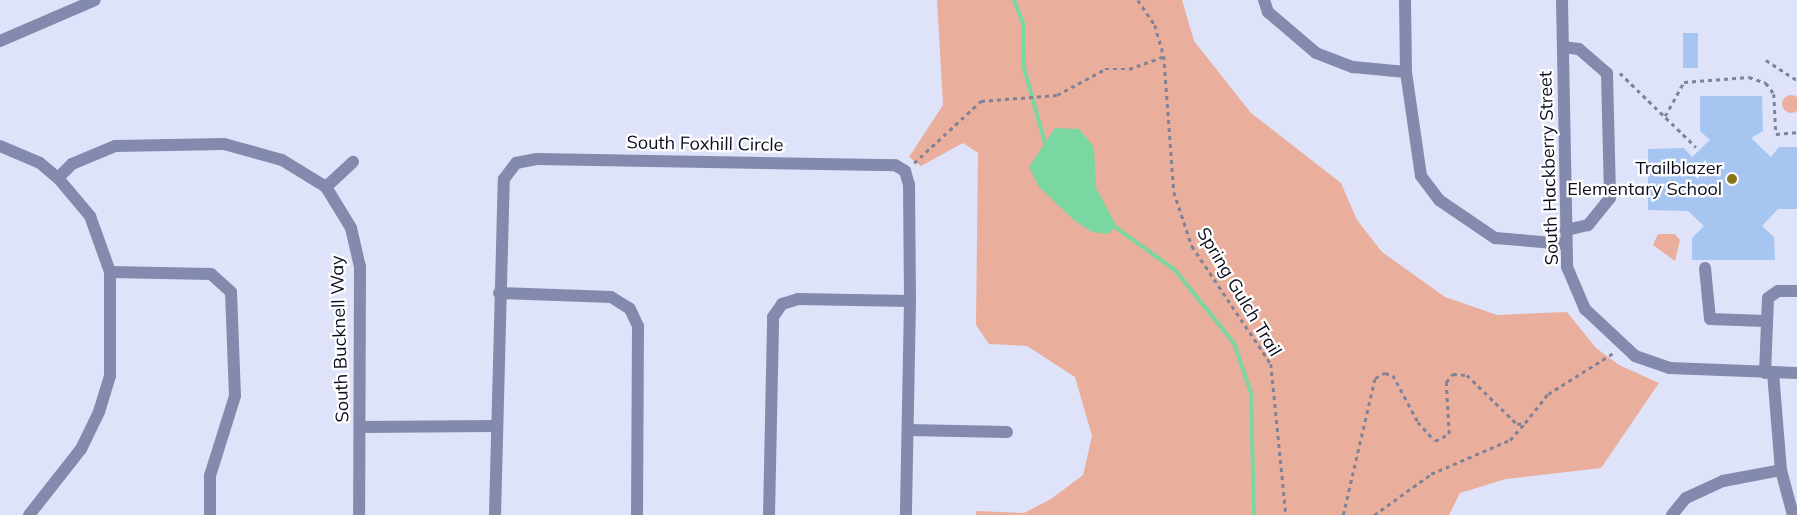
<!DOCTYPE html>
<html>
<head>
<meta charset="utf-8">
<style>
	body { margin:0 }
	#map { position:relative; width:1797px; height:515px; overflow:hidden; background:#dfe3f9; font-family:Mulish,sans-serif }
	div>[style] { position:absolute }
	.green>* { inset:0; background:#eaae9c }
	.round { border-radius:50% }
	.water>* { inset:0; background:#7ad7a2 }
	.stream>* { height:4px; margin:-2px; padding:0 2px; transform-origin:2px; border-radius:2px; background:#7ad7a2 }
	.building>* { inset:0; background:#a7c5f1; transform-origin:0 0 }
	.path>* { height:2.5px; margin-top:-1.25px; transform-origin:0; background:repeating-linear-gradient(90deg,#808397 0 4px,transparent 0 8px) }
	.minor>* { height:12px; margin:-6px; padding:0 6px; transform-origin:6px; border-radius:6px; background:#848aad }
	.dots>* { width:14px; height:14px; translate:-50% -50%; box-sizing:border-box; border:2px solid #fff; border-radius:50% }
	span { translate:-50% -50%; white-space:nowrap; text-align:center; line-height:1.15; -webkit-text-stroke:4.5px #fff; paint-order:stroke }
	.street-label { font-size:18px; color:#0a0b1d }
	.poi-label { font-size:18px; color:#0a0b1d }
	.right { translate:-100% -50%; text-align:right }
</style>
</head>
<body>
<div id="map">
	<div class="green">
		<div style="clip-path:polygon(937px 0,1182px 0,1194px 41px,1251px 113px,1341px 183px,1357px 220px,1382px 252px,1445px 297px,1497px 315px,1567px 312px,1596px 348px,1619px 365px,1659px 383px,1601px 468px,1506px 479px,1460px 493px,1449px 515px,976px 515px,976px 511px,1024px 513px,1051px 499px,1083px 475px,1092px 436px,1075px 377px,1027px 346px,989px 344px,976px 325px,978px 153px,963px 143px,921px 166px,909px 157px,943px 105px)"></div>
		<div class="round" style="left:1782px;top:95px;width:18px;height:18px"></div>
		<div style="clip-path:polygon(1658px 234px,1675px 234px,1680px 240px,1675px 261px,1653px 245px)"></div>
	</div>
	<div class="water">
		<div style="clip-path:polygon(1055px 128px,1079px 129px,1094px 147px,1096px 188px,1116px 225px,1109px 234px,1092px 232px,1075px 221px,1039px 187px,1029px 167px)"></div>
	</div>
	<div class="stream">
		<div style="left:1014px;top:0;width:25px;rotate:69deg"></div>
		<div style="left:1023px;top:23px;width:45px;rotate:88.7deg"></div>
		<div style="left:1024px;top:68px;width:78px;rotate:74.4deg"></div>
		<div style="left:1111px;top:224px;width:79px;rotate:35.7deg"></div>
		<div style="left:1175px;top:270px;width:94px;rotate:51.1deg"></div>
		<div style="left:1234px;top:343px;width:53px;rotate:71.2deg"></div>
		<div style="left:1251px;top:393px;width:122px;rotate:88.6deg"></div>
	</div>
	<div class="building">
		<div style="left:1683px;top:33px;width:15px;height:35px"></div>
		<div style="clip-path:polygon(1700px 96px,1762px 96px,1763px 131px,1751px 138px,1771px 157px,1779px 147px,1797px 147px,1797px 209px,1778px 209px,1762px 226px,1774px 237px,1775px 260px,1692px 260px,1692px 238px,1704px 226px,1688px 211px,1648px 210px,1648px 149px,1684px 148px,1692px 157px,1710px 140px,1700px 131px)"></div>
	</div>
	<div class="path">
		<div style="left:1138px;top:0;width:30px;rotate:56deg"></div>
		<div style="left:1155px;top:25px;width:32px;rotate:74deg"></div>
		<div style="left:1164px;top:56px;width:136px;rotate:85.8deg"></div>
		<div style="left:1174px;top:192px;width:57px;rotate:71.6deg"></div>
		<div style="left:1192px;top:246px;width:142px;rotate:56.2deg"></div>
		<div style="left:1271px;top:364px;width:152px;rotate:84.3deg"></div>
		<div style="left:1766px;top:60px;width:37px;rotate:33deg"></div>
		<div style="left:1620px;top:73px;width:106px;rotate:44.2deg"></div>
		<div style="left:1665px;top:116px;width:39px;rotate:-61deg"></div>
		<div style="left:1684px;top:82px;width:65px;rotate:-4.4deg"></div>
		<div style="left:1749px;top:77px;width:18px;rotate:19deg"></div>
		<div style="left:1766px;top:83px;width:14px;rotate:54deg"></div>
		<div style="left:1774px;top:94px;width:40px;rotate:87.1deg"></div>
		<div style="left:1776px;top:134px;width:21px;rotate:-5deg"></div>
		<div style="left:914px;top:163px;width:91px;rotate:-42.8deg"></div>
		<div style="left:981px;top:101px;width:76px;rotate:-4.5deg"></div>
		<div style="left:1057px;top:95px;width:55px;rotate:-28.4deg"></div>
		<div style="left:1105px;top:69px;width:24px"></div>
		<div style="left:1129px;top:69px;width:37px;rotate:-20deg"></div>
		<div style="left:1343px;top:515px;width:141px;rotate:-76.9deg"></div>
		<div style="left:1375px;top:378px;width:11px;rotate:-27deg"></div>
		<div style="left:1385px;top:373px;width:8px;rotate:14deg"></div>
		<div style="left:1393px;top:375px;width:53px;rotate:62deg"></div>
		<div style="left:1418px;top:422px;width:25px;rotate:48deg"></div>
		<div style="left:1435px;top:441px;width:16px;rotate:-27deg"></div>
		<div style="left:1449px;top:434px;width:52px;rotate:-93.3deg"></div>
		<div style="left:1446px;top:382px;width:11px;rotate:-49deg"></div>
		<div style="left:1453px;top:374px;width:14px;rotate:4deg"></div>
		<div style="left:1467px;top:375px;width:70px;rotate:44.4deg"></div>
		<div style="left:1517px;top:424px;width:8px;rotate:-7deg"></div>
		<div style="left:1525px;top:423px;width:37px;rotate:-52deg"></div>
		<div style="left:1548px;top:394px;width:77px;rotate:-32.2deg"></div>
		<div style="left:1374px;top:515px;width:70px;rotate:-35.7deg"></div>
		<div style="left:1431px;top:474px;width:86px;rotate:-23.3deg"></div>
		<div style="left:1510px;top:440px;width:23px;rotate:-49deg"></div>
	</div>
	<div class="minor">
		<div style="left:1264px;top:0;width:13px;rotate:72deg"></div>
		<div style="left:1268px;top:12px;width:63px;rotate:40.5deg"></div>
		<div style="left:1316px;top:53px;width:40px;rotate:21deg"></div>
		<div style="left:1353px;top:67px;width:53px;rotate:5.4deg"></div>
		<div style="left:1405px;top:0;width:72px;rotate:89.2deg"></div>
		<div style="left:1406px;top:72px;width:105px;rotate:81.8deg"></div>
		<div style="left:1421px;top:176px;width:30px;rotate:53deg"></div>
		<div style="left:1439px;top:200px;width:68px;rotate:34.2deg"></div>
		<div style="left:1495px;top:238px;width:71px;rotate:4.8deg"></div>
		<div style="left:1562px;top:0;width:267px;rotate:88.9deg"></div>
		<div style="left:1567px;top:267px;width:46px;rotate:66.8deg"></div>
		<div style="left:1585px;top:309px;width:69px;rotate:43.2deg"></div>
		<div style="left:1635px;top:356px;width:36px;rotate:19deg"></div>
		<div style="left:1669px;top:368px;width:128px;rotate:2.2deg"></div>
		<div style="left:0;top:41px;width:103px;rotate:-23.3deg"></div>
		<div style="left:1563px;top:47px;width:16px;rotate:7deg"></div>
		<div style="left:1579px;top:49px;width:37px;rotate:41deg"></div>
		<div style="left:1607px;top:73px;width:125px;rotate:88.6deg"></div>
		<div style="left:1610px;top:198px;width:35px;rotate:129deg"></div>
		<div style="left:1588px;top:225px;width:23px;rotate:167deg"></div>
		<div style="left:0;top:146px;width:43px;rotate:23deg"></div>
		<div style="left:40px;top:163px;width:23px;rotate:40deg"></div>
		<div style="left:58px;top:178px;width:50px;rotate:49.9deg"></div>
		<div style="left:90px;top:216px;width:59px;rotate:70.3deg"></div>
		<div style="left:110px;top:272px;width:104px;rotate:90deg"></div>
		<div style="left:110px;top:376px;width:38px;rotate:107deg"></div>
		<div style="left:99px;top:412px;width:41px;rotate:115.9deg"></div>
		<div style="left:81px;top:449px;width:84px;rotate:128.2deg"></div>
		<div style="left:58px;top:178px;width:20px;rotate:-45deg"></div>
		<div style="left:72px;top:164px;width:47px;rotate:-22.7deg"></div>
		<div style="left:115px;top:146px;width:109px;rotate:-1.1deg"></div>
		<div style="left:224px;top:144px;width:60px;rotate:15.4deg"></div>
		<div style="left:282px;top:160px;width:52px;rotate:31.5deg"></div>
		<div style="left:326px;top:187px;width:48px;rotate:58.6deg"></div>
		<div style="left:351px;top:228px;width:39px;rotate:77deg"></div>
		<div style="left:360px;top:266px;width:249px;rotate:90.2deg"></div>
		<div style="left:326px;top:187px;width:37px;rotate:-43deg"></div>
		<div style="left:1705px;top:268px;width:51px;rotate:84.4deg"></div>
		<div style="left:1710px;top:319px;width:56px;rotate:2deg"></div>
		<div style="left:110px;top:272px;width:101px;rotate:1.1deg"></div>
		<div style="left:211px;top:274px;width:27px;rotate:42deg"></div>
		<div style="left:231px;top:292px;width:104px;rotate:87.8deg"></div>
		<div style="left:235px;top:396px;width:84px;rotate:107.4deg"></div>
		<div style="left:210px;top:476px;width:39px;rotate:90deg"></div>
		<div style="left:499px;top:293px;width:112px;rotate:2deg"></div>
		<div style="left:611px;top:297px;width:22px;rotate:32deg"></div>
		<div style="left:630px;top:309px;width:19px;rotate:65deg"></div>
		<div style="left:638px;top:326px;width:189px;rotate:90.3deg"></div>
		<div style="left:1765px;top:373px;width:75px;rotate:-87.7deg"></div>
		<div style="left:1768px;top:298px;width:12px;rotate:-35deg"></div>
		<div style="left:1778px;top:291px;width:19px"></div>
		<div style="left:1773px;top:373px;width:97px;rotate:85.3deg"></div>
		<div style="left:1781px;top:470px;width:47px;rotate:75.1deg"></div>
		<div style="left:360px;top:427px;width:135px;rotate:-0.4deg"></div>
		<div style="left:908px;top:430px;width:99px;rotate:1.2deg"></div>
		<div style="left:495px;top:515px;width:336px;rotate:-88.5deg"></div>
		<div style="left:504px;top:179px;width:20px;rotate:-53deg"></div>
		<div style="left:516px;top:163px;width:21px;rotate:-11deg"></div>
		<div style="left:537px;top:159px;width:358px;rotate:1deg"></div>
		<div style="left:895px;top:165px;width:12px;rotate:31deg"></div>
		<div style="left:905px;top:171px;width:15px;rotate:74deg"></div>
		<div style="left:909px;top:185px;width:116px;rotate:89.5deg"></div>
		<div style="left:910px;top:301px;width:214px;rotate:91.1deg"></div>
		<div style="left:769px;top:515px;width:198px;rotate:-88.8deg"></div>
		<div style="left:773px;top:317px;width:16px;rotate:-55deg"></div>
		<div style="left:782px;top:304px;width:17px;rotate:-17deg"></div>
		<div style="left:798px;top:299px;width:112px;rotate:1deg"></div>
		<div style="left:1672px;top:515px;width:22px;rotate:-51deg"></div>
		<div style="left:1686px;top:498px;width:41px;rotate:-24.7deg"></div>
		<div style="left:1723px;top:481px;width:59px;rotate:-10.7deg"></div>
	</div>
	<div class="dots">
		<div style="left:1732px;top:179px;background:#88761a"></div>
	</div>
	<div class="street-label">
		<span style="left:705px;top:144px;rotate:1deg">South Foxhill Circle</span>
		<span style="left:1549px;top:168px;rotate:-92deg">South Hackberry Street</span>
		<span style="left:1239px;top:292px;rotate:59deg">Spring Gulch Trail</span>
		<span style="left:340px;top:339px;rotate:-92deg">South Bucknell Way</span>
	</div>
	<div class="poi-label">
		<span class="right" style="left:1722px;top:179px">Trailblazer<br>Elementary School</span>
	</div>
</div>
</body>
</html>
